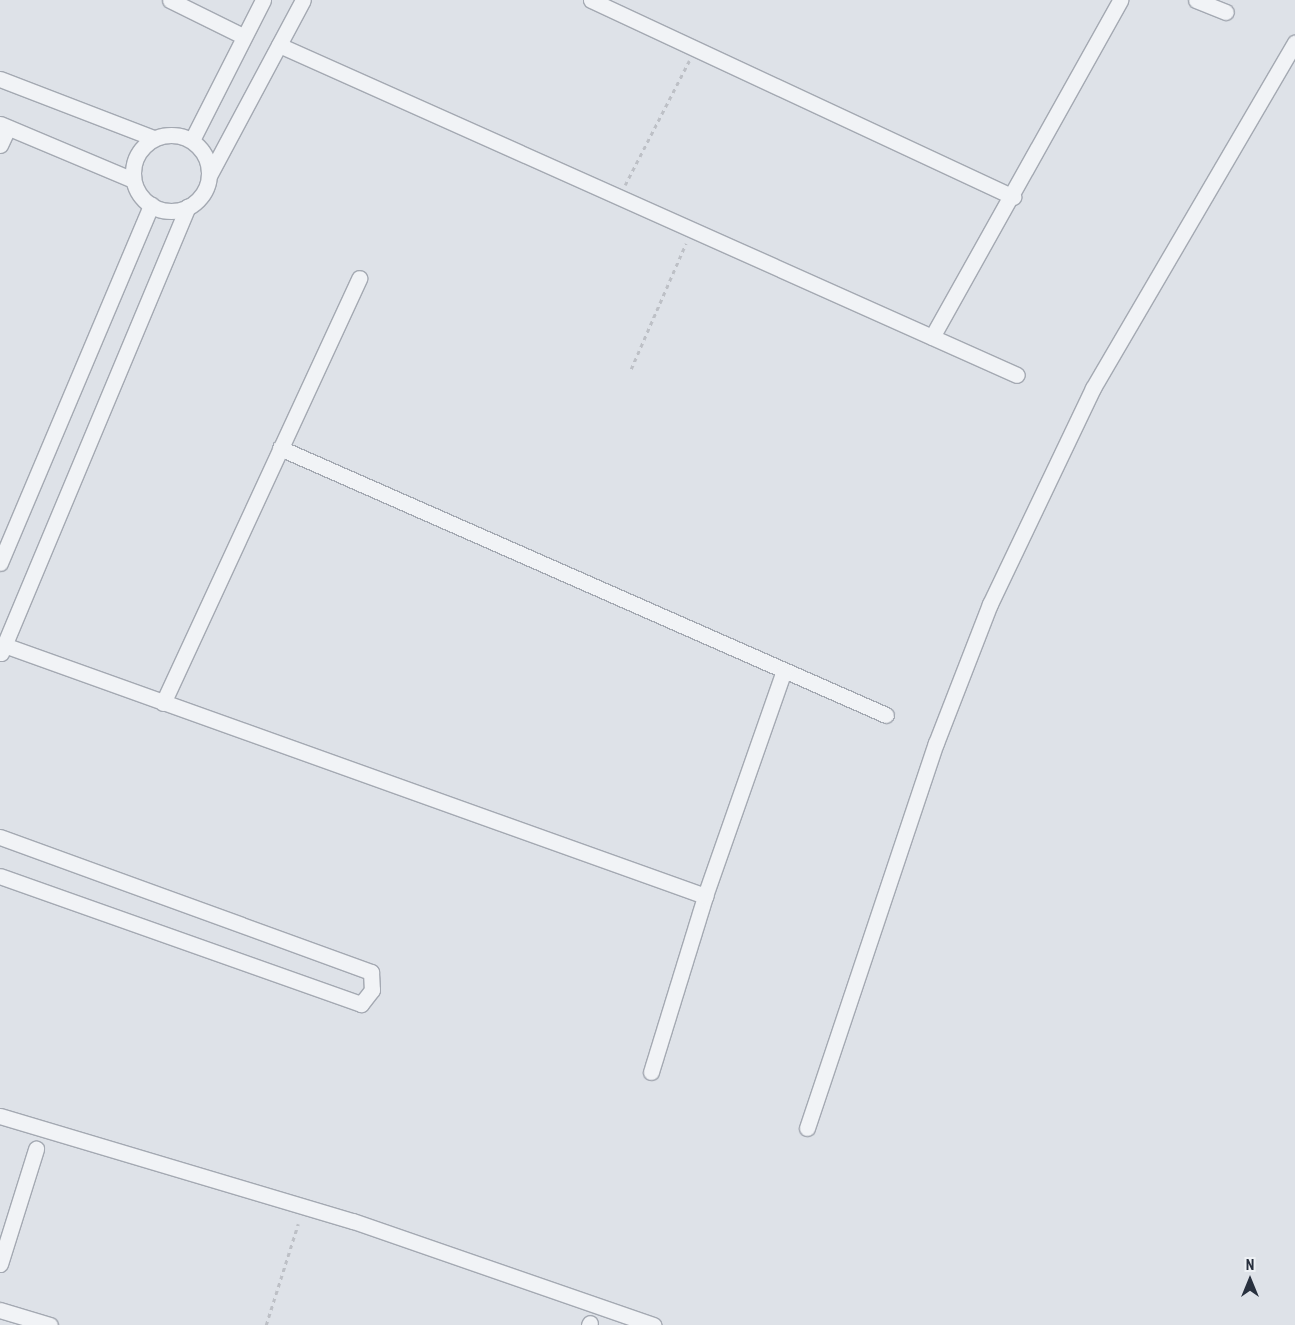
<!DOCTYPE html>
<html>
<head>
<meta charset="utf-8">
<style>
	body { margin:0 }
	#map { position:relative; width:1295px; height:1325px; overflow:hidden; background:#dee2e8; font-family:"Roboto Condensed",sans-serif }
	div>[style] { position:absolute }
	.path>* { height:2.5px; margin-top:-1.25px; transform-origin:0; background:repeating-linear-gradient(90deg,#bdc0c6 0 4px,transparent 0 8px) }
	.roads { filter:drop-shadow(1px 0 #a4a9b2) drop-shadow(-1px 0 #a4a9b2) drop-shadow(0 1px #a4a9b2) drop-shadow(0 -1px #a4a9b2) }
	.minor>* { height:15px; margin:-7.5px; padding:0 7.5px; transform-origin:7.5px; border-radius:7.5px; background:#f1f3f6 }
	.minor>.ring { margin:-7.5px; padding:0; box-sizing:content-box; background:none; border:15px solid #f1f3f6; border-radius:50% }
	span { translate:-50% -50%; white-space:nowrap; text-align:center; line-height:1.15; -webkit-text-stroke:4px #eef1f5; paint-order:stroke }
	.north { position:absolute; left:1225px; top:1255px; width:50px; height:50px; -webkit-text-stroke:4px #eef1f5; paint-order:stroke; rotate:0deg; font-size:14px; font-weight:700; line-height:20px; text-align:center; color:#28303e }
	.north::after { content:''; display:block; margin:auto; width:18px; height:22px; background:#28303e; clip-path:polygon(50% 0,100% 100%,50% 72%,0 100%) }
</style>
</head>
<body>
<div id="map">
	<div class="path">
		<div style="left:625px;top:185px;width:140px;rotate:-62.7deg"></div>
		<div style="left:631px;top:369px;width:137px;rotate:-66.4deg"></div>
		<div style="left:266px;top:1325px;width:106px;rotate:-72.4deg"></div>
	</div>
	<div class="roads">
		<div class="minor">
			<div style="left:170px;top:0;width:81px;rotate:26.3deg"></div>
			<div style="left:591px;top:0;width:466px;rotate:25deg"></div>
			<div style="left:1196px;top:0;width:32px;rotate:22deg"></div>
			<div style="left:279px;top:45px;width:808px;rotate:24.09deg"></div>
			<div style="left:0;top:79px;width:165px;rotate:21deg"></div>
			<div style="left:0;top:124px;width:144px;rotate:22.8deg"></div>
			<div class="ring" style="left:133px;top:135px;width:61px;height:61px"></div>
			<div style="left:192px;top:140px;width:157px;rotate:-63.1deg"></div>
			<div style="left:0;top:145px;width:19px;rotate:-65deg"></div>
			<div style="left:210px;top:174px;width:197px;rotate:-61.9deg"></div>
			<div style="left:932px;top:337px;width:386px;rotate:-60.8deg"></div>
			<div style="left:280px;top:448px;width:662px;rotate:23.78deg"></div>
			<div style="left:0;top:563px;width:389px;rotate:-67.1deg"></div>
			<div style="left:4px;top:645px;width:745px;rotate:19.7deg"></div>
			<div style="left:1px;top:653px;width:484px;rotate:-67.3deg"></div>
			<div style="left:163px;top:703px;width:468px;rotate:-65.2deg"></div>
			<div style="left:0;top:837px;width:395px;rotate:20deg"></div>
			<div style="left:371px;top:972px;width:18px;rotate:87deg"></div>
			<div style="left:372px;top:990px;width:18px;rotate:128deg"></div>
			<div style="left:361px;top:1004px;width:383px;rotate:-160.5deg"></div>
			<div style="left:651px;top:1072px;width:184px;rotate:-72.9deg"></div>
			<div style="left:705px;top:896px;width:238px;rotate:-70.7deg"></div>
			<div style="left:0;top:1116px;width:368px;rotate:16.6deg"></div>
			<div style="left:353px;top:1221px;width:318px;rotate:19.1deg"></div>
			<div style="left:807px;top:1128px;width:406px;rotate:-71.5deg"></div>
			<div style="left:936px;top:743px;width:149px;rotate:-68.8deg"></div>
			<div style="left:990px;top:604px;width:239px;rotate:-64.5deg"></div>
			<div style="left:1093px;top:388px;width:400px;rotate:-59.7deg"></div>
			<div style="left:0;top:1264px;width:121px;rotate:-72.6deg"></div>
			<div style="left:0;top:1310px;width:52px;rotate:16.7deg"></div>
			<div style="left:589px;top:1325px;width:2px;rotate:-63deg"></div>
		</div>
	</div>
	<div class="north">N</div>
</div>
</body>
</html>
